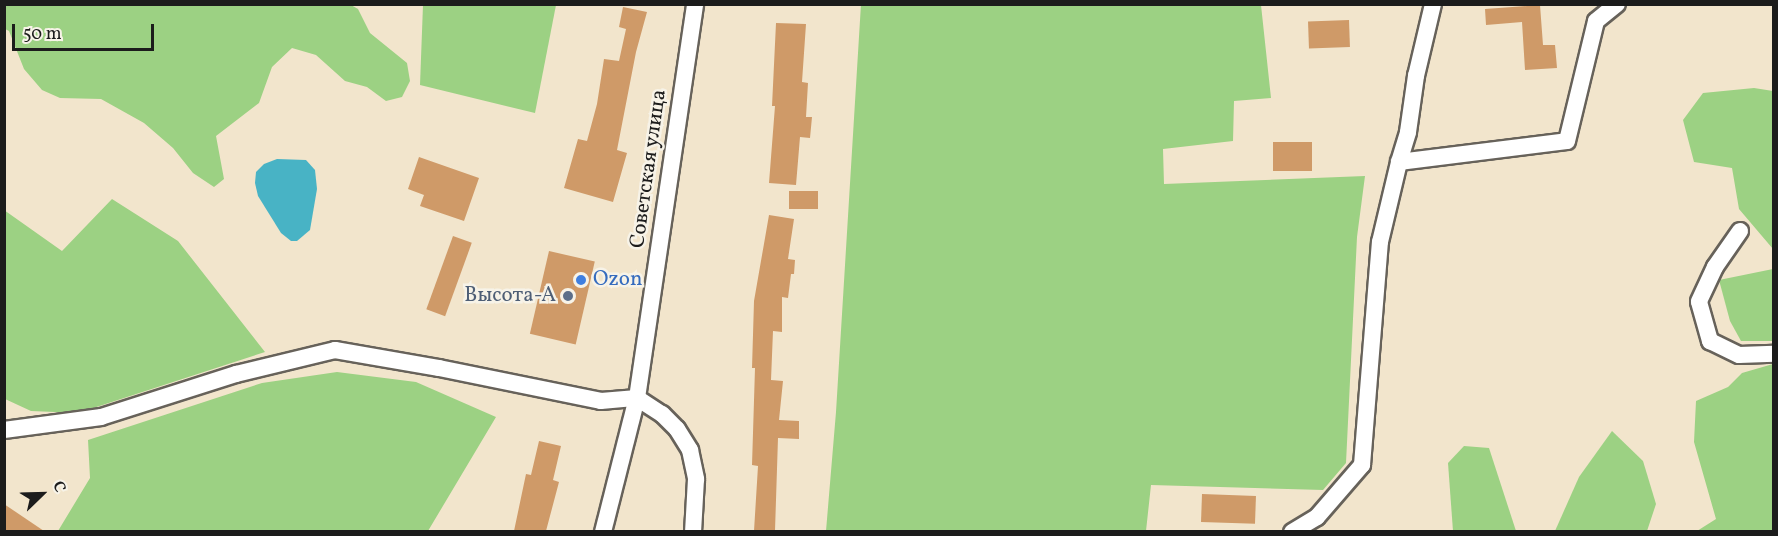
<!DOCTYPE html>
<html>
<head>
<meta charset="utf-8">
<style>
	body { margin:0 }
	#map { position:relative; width:1778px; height:536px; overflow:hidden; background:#f2e5cc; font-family:Vollkorn,serif }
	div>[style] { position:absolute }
	.green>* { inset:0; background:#9cd183 }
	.water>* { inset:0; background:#48b3c5 }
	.building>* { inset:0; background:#cf9a68; transform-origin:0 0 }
	.roads { filter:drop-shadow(2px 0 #67625a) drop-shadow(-2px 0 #67625a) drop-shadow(0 2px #67625a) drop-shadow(0 -2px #67625a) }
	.street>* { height:16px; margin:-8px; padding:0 8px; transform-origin:8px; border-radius:8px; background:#fff }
	.dots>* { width:16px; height:16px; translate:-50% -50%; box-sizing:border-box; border:3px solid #f7f3e8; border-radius:50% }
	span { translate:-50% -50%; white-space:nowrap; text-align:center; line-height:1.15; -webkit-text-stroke:5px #f7f3e8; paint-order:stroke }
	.street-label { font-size:21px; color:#1c1c1c }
	.shop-label { font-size:21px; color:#366cbe }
	.left { translate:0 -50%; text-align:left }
	.service-label { font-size:21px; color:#4e5e75 }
	.right { translate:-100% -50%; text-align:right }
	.frame { position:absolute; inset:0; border:6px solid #1c1c1c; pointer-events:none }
	.north { position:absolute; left:12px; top:464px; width:60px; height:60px; -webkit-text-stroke:4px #f7f3e8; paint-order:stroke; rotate:67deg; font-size:16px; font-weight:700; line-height:24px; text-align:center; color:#1c1c1c }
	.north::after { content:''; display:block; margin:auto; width:21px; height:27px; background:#1c1c1c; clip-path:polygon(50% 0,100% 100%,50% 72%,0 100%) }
	.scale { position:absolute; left:12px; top:24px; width:142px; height:27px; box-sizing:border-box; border:3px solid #1c1c1c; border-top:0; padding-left:8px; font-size:18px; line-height:21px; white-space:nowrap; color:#1c1c1c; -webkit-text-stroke:4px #f7f3e8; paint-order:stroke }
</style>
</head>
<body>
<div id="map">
	<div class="green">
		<div style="clip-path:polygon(861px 4px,1261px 5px,1271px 98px,1234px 101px,1233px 141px,1163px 149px,1164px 184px,1365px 176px,1357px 237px,1346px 463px,1323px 490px,1151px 485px,1146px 531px,826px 531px,836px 412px)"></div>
		<div style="clip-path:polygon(4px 5px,351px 5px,358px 9px,370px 33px,407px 63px,410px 81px,402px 97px,386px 101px,367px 87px,345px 81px,316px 55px,292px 48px,272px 67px,259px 103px,216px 136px,224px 179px,214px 187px,193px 173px,173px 148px,144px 123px,101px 99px,60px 98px,42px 90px,24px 69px,9px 31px,5px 29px)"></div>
		<div style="clip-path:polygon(423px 5px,556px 5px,535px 113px,420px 85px)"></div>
		<div style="clip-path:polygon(1754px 88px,1773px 91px,1773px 263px,1773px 249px,1739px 209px,1732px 168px,1694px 162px,1683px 120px,1703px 93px)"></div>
		<div style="clip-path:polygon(112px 199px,178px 241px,265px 352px,78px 413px,31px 411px,5px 399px,4px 210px,62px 251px)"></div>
		<div style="clip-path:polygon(1773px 269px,1773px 341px,1741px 341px,1730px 321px,1719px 280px)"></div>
		<div style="clip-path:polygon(1773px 364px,1773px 531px,1697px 531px,1716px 519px,1694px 442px,1696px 401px,1728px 387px,1742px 373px)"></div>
		<div style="clip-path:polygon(337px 372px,416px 382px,496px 417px,428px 531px,58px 531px,90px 478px,88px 440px,262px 383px)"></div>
		<div style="clip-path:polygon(1612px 431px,1643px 461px,1656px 504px,1647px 531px,1555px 531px,1579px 477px)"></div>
		<div style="clip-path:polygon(1464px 446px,1489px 448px,1516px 531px,1453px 531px,1448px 463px)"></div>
	</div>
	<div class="water">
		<div style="clip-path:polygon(277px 159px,306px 160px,315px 170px,317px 189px,310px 230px,297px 241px,291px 241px,281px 233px,258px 196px,255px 183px,256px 172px,264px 164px)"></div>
	</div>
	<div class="building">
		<div style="clip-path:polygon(1540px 5px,1543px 45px,1555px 45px,1557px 68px,1525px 70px,1522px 22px,1486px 25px,1485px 9px)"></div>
		<div style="clip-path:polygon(623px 7px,647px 12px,636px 52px,617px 150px,627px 153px,613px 202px,564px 188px,578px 139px,587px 141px,597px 104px,604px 59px,619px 61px,626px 29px,619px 27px)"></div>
		<div style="left:1349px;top:20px;width:27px;height:41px;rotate:88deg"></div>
		<div style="clip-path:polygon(776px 23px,806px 24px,802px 82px,808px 83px,806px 117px,812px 117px,810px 138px,800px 137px,796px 185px,769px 183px,775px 106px,772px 106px)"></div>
		<div style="left:1273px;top:142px;width:39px;height:29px"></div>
		<div style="clip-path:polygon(419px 157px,479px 178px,464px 221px,420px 206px,424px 195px,408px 189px)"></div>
		<div style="left:818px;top:191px;width:18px;height:29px;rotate:90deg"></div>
		<div style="clip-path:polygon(769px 215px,794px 219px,788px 259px,795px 260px,794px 274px,791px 274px,788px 298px,782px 297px,782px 332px,773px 331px,771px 380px,783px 381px,779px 420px,799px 421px,799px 439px,778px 438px,775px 531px,754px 531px,758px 466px,752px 465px,755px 368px,752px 368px,754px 301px)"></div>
		<div style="left:453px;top:236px;width:20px;height:78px;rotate:20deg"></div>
		<div style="left:549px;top:251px;width:47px;height:85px;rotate:13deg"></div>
		<div style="clip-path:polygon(539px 441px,561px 446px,553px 480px,559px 482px,546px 531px,514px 531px,526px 474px,531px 475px)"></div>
		<div style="left:1202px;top:494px;width:54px;height:28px;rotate:2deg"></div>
		<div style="clip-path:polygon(4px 504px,44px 531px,4px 531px)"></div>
	</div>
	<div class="roads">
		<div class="street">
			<div style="left:1399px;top:162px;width:31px;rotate:-73deg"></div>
			<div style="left:1408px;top:132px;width:57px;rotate:-81.9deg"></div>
			<div style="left:1416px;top:76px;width:74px;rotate:-76.7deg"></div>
			<div style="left:1740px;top:231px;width:44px;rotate:124.8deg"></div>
			<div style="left:1715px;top:267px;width:38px;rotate:115deg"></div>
			<div style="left:1699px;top:302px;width:41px;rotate:74.2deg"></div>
			<div style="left:1710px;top:341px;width:32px;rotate:26deg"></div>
			<div style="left:1739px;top:355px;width:35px;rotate:-2deg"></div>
			<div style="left:637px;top:398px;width:30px;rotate:33deg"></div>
			<div style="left:662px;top:414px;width:21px;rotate:45deg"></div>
			<div style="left:677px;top:429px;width:25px;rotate:58deg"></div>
			<div style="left:690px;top:450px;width:30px;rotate:78deg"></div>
			<div style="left:696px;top:479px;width:53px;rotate:93.2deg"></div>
			<div style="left:4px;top:430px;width:98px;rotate:-7.6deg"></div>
			<div style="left:101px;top:417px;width:142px;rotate:-17.7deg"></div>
			<div style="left:236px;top:374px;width:102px;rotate:-13.6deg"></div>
			<div style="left:335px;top:350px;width:106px;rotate:9.8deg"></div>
			<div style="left:439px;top:368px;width:165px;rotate:11.5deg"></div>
			<div style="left:601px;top:401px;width:36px;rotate:-5deg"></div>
			<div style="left:603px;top:532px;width:138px;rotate:-75.8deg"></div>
			<div style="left:637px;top:398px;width:398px;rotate:-81.6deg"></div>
			<div style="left:1292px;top:532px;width:29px;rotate:-31deg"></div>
			<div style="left:1317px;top:517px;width:69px;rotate:-49.1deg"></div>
			<div style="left:1362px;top:465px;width:224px;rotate:-85.4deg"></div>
			<div style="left:1380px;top:242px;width:82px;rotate:-76.6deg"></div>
			<div style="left:1399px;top:162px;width:169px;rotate:-7.1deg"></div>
			<div style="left:1567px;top:141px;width:123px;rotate:-76.4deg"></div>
			<div style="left:1596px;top:21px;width:27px;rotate:-39deg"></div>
		</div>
	</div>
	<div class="dots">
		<div style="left:581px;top:280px;background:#3f7fe0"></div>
		<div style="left:568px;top:296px;background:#5c6f8a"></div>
	</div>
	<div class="street-label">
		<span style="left:649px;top:169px;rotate:-82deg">Советская улица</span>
	</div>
	<div class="shop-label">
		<span class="left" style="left:593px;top:280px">Ozon</span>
	</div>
	<div class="service-label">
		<span class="right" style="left:556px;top:296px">Высота-А</span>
	</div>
	<div class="frame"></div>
	<div class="north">С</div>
	<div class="scale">50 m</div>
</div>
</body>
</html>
